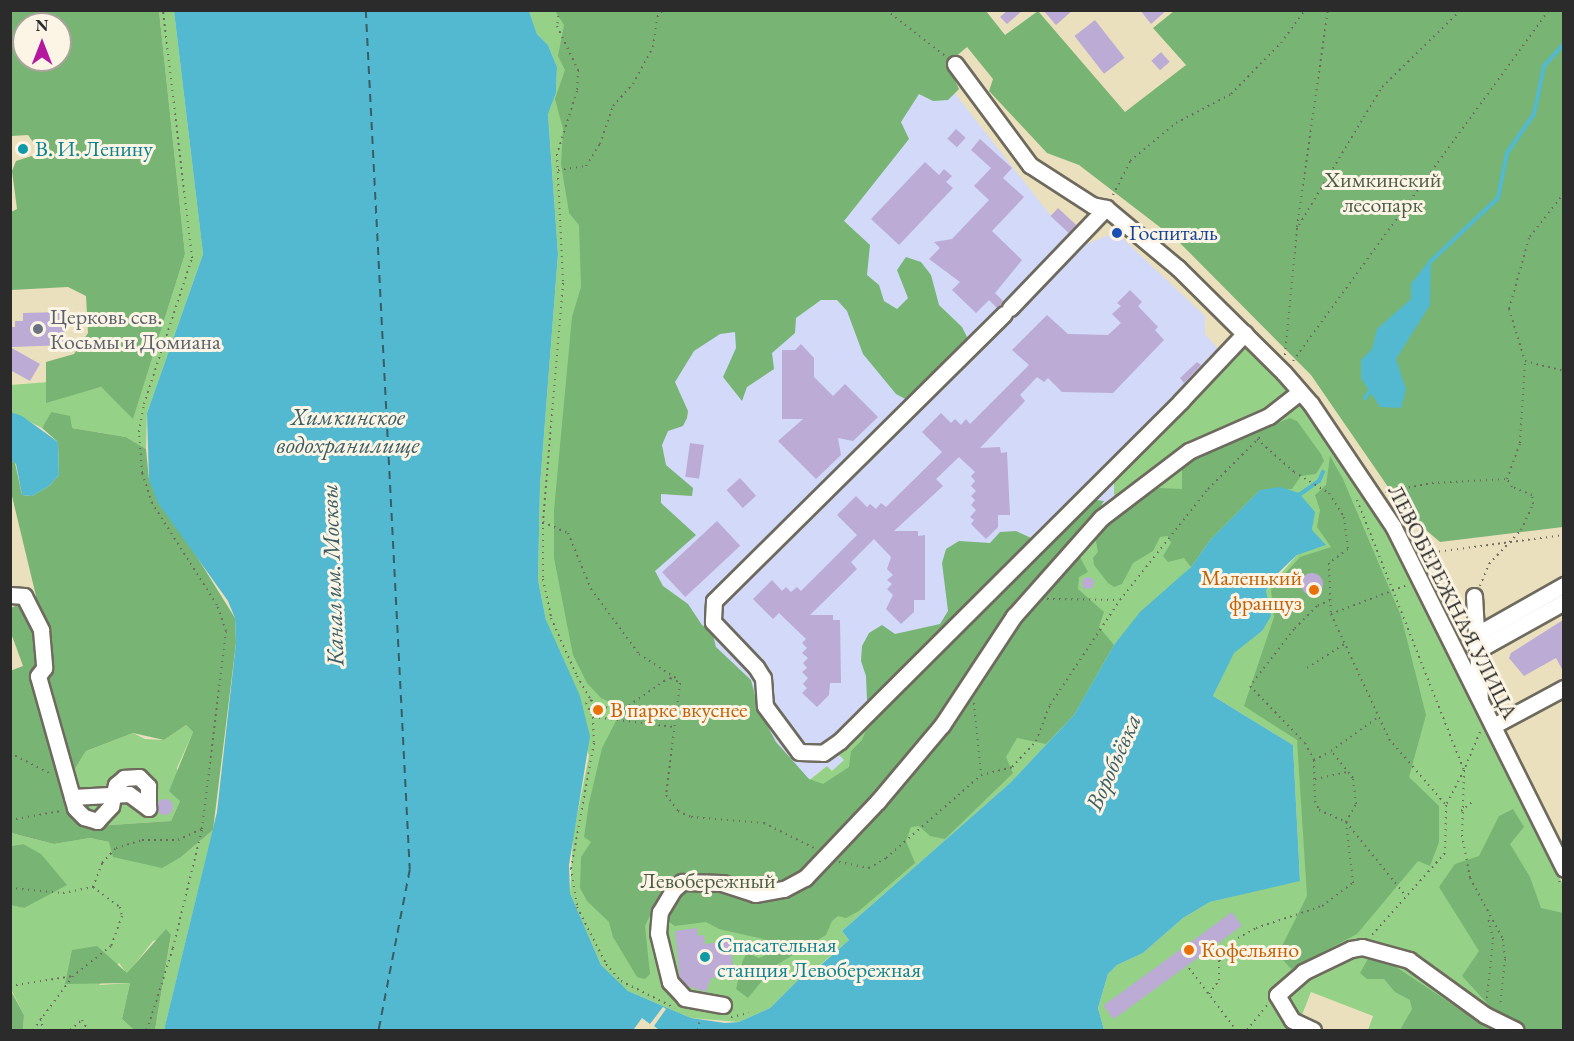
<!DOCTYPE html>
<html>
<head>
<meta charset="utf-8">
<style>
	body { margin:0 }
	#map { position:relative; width:1574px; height:1041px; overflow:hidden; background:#ebe0bd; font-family:"EB Garamond",serif }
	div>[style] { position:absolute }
	.built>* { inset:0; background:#d2d9f9 }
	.green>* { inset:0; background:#95d287 }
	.forest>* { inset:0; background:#78b474 }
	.water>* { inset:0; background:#52b9d0 }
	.pier>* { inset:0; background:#ebe0bd }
	.stream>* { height:4px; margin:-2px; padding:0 2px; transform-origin:2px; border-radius:2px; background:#52b9d0 }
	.ferry>* { height:1.5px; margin-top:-0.75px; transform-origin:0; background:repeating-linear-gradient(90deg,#395d65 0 8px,transparent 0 14px) }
	.building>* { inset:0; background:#bbabd5; transform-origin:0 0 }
	.round { border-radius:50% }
	.path>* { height:2px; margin-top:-1px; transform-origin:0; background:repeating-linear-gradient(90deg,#6e6a5e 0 1.5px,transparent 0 6px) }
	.roads { filter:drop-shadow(2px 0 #6e6a5e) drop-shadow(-2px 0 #6e6a5e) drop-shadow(0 2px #6e6a5e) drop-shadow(0 -2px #6e6a5e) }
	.minor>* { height:15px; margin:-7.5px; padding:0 7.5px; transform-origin:7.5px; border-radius:7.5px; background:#fff }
	.dots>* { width:16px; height:16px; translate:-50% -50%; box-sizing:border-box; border:3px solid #fcf5e5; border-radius:50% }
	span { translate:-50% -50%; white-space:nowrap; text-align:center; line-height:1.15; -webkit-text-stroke:6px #fcf5e5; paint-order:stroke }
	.culture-label { font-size:22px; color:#0d838f }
	.left { translate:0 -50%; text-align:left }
	.park-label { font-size:22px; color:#4b5d47 }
	.transit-label { font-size:22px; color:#164399 }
	.worship-label { font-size:22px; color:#5b616d }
	.food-label { font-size:22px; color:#c56008 }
	.right { translate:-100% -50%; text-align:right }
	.street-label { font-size:22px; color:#2b2b2b }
	.water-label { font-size:24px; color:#395d65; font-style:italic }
	.frame { position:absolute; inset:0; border:12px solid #2b2b2b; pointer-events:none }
	.north { position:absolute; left:12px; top:12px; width:60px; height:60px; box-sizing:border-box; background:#fcf5e5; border:2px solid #a8a49b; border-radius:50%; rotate:0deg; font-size:16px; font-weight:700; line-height:24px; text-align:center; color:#2b2b2b }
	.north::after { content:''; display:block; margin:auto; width:21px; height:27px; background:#b5179e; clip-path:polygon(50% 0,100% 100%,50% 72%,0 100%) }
</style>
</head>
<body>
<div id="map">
	<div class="built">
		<div style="clip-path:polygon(875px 10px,953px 91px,1051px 216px,1084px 245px,1116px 232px,1205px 316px,1205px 334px,1230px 362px,1114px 483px,1114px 500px,962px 633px,839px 754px,844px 760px,832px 771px,827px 766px,801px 786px,623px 575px,661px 61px)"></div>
	</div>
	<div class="green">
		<div style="clip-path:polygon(159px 11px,174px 11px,203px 254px,147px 413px,146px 449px,126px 437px,72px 428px,51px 412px,42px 428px,11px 412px,10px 385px,49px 382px,47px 402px,101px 387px,133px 418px,185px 254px)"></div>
		<div style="clip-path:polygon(529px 11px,689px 11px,623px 575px,802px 786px,827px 766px,832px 771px,844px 760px,838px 754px,1091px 504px,1107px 505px,1114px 500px,1114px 483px,1247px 345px,1306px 407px,1382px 520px,1563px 885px,1563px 1030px,1368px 1030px,1373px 1016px,1311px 992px,1296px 1030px,1104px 1030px,1098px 1008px,1108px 974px,1117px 965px,1143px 953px,1183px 918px,1210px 902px,1300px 880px,1293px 745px,1213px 696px,1234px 652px,1262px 631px,1266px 591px,1297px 555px,1312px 530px,1314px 512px,1299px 493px,1211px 539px,1191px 567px,1114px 645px,1074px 715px,1010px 783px,842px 931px,849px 940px,813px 971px,810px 968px,770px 1008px,739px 1022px,691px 1018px,628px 991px,614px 979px,601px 965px,570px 893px,573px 836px,589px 756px,546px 620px,538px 580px,540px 486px,558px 254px,548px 113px,556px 93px,557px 67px,548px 45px,537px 34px)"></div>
		<div style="clip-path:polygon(186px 725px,193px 732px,177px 768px,180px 801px,171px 821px,95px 826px,73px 772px,86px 751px,133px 733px,145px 739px,164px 740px)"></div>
		<div style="clip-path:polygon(213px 830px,164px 1030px,155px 1030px,171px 936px,153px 941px,127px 974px,119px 963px,99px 985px,130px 983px,122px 1019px,134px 1030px,23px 1030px,24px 1015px,11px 989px,11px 905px,24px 908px,23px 844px,11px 846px,11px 833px,54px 844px,90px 838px,181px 857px)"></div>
	</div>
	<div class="forest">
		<div style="clip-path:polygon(evenodd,10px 11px,159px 11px,185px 254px,133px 419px,101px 387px,46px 403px,46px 362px,74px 354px,88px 333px,86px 296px,68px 287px,11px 290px,11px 212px,17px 209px,12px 171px,16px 161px,35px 155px,36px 146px,28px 135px,12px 136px,11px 133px,10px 11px,24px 24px,60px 24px,60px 60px,24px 60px,24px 24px)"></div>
		<div style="clip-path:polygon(555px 11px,986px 11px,1005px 35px,1038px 11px,1125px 112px,1186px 65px,1153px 28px,1174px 11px,1563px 11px,1563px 527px,1440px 542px,1406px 513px,1311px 375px,1178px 241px,1079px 165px,1047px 153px,989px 91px,993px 79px,967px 47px,947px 64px,959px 89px,948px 100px,933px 101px,919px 94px,901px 122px,909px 139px,844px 221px,870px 245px,867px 275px,879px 285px,884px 301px,897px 309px,908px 298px,897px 270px,906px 257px,921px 262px,931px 275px,939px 305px,962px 327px,969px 341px,909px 401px,896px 394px,863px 354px,847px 311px,837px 300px,821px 300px,796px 318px,795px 333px,772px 353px,774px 369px,747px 387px,742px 401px,723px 377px,736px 348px,735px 332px,720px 334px,694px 351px,675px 382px,688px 411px,687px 418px,683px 426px,668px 431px,662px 445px,666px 465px,693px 488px,692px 496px,661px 494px,661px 503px,696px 535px,655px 571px,663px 586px,688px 604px,702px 625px,712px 631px,716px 647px,751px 680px,759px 710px,776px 742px,809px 779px,823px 784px,849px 767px,851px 751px,862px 740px,868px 725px,866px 676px,861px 661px,862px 646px,869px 633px,882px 625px,895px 634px,940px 624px,948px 611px,942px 563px,946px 549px,959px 541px,990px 543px,1000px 532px,1016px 531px,1044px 544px,1089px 499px,1104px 501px,1074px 546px,1088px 572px,1079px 577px,1078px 589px,1104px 612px,1099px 627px,1114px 645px,1074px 715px,1046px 744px,1017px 738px,1006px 757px,1013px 773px,945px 839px,930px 836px,919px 826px,911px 827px,906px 841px,915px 863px,859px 911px,846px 918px,838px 916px,832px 921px,826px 935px,773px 967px,748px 998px,736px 989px,743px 960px,747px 953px,759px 958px,771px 953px,770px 946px,763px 939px,719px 929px,706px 922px,675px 926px,664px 919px,674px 887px,662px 890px,645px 926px,650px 974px,645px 979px,637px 977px,613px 937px,609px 922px,587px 901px,580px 888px,581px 857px,591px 842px,584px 837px,589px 803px,602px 748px,616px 721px,618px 706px,601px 698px,587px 683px,573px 655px,554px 558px,554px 510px,572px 317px,581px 287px,579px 225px,569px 213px,561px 164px,563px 129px,555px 99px,565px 70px,558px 56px,564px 25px)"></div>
		<div style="clip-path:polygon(evenodd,51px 412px,70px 416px,72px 428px,126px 437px,146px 449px,149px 480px,235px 618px,236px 643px,213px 830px,181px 857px,162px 868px,113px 857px,109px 842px,90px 838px,54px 844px,11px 833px,10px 671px,23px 666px,11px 633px,11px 608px,36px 596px,11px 492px,11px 460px,15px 463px,22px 495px,32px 496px,49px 486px,59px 475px,58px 442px,42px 428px,51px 412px,186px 725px,193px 732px,169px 791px,180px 801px,171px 821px,95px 826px,73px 772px,86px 751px,133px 733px,164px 740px,186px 725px)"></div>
		<div style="clip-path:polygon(1290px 418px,1297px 421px,1321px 454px,1324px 461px,1316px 474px,1301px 476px,1292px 489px,1260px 490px,1211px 539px,1191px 567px,1184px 558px,1168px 562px,1163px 556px,1171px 543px,1168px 536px,1160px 537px,1153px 551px,1133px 563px,1122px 584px,1114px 587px,1108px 583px,1094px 565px,1093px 558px,1098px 552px,1095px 537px,1108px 521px,1158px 488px,1182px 489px,1182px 465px,1195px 455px)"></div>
		<div style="clip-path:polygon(1330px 456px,1343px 479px,1401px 616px,1426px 715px,1409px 777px,1439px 806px,1439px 842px,1430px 866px,1418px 861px,1357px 934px,1291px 969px,1278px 954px,1307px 896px,1297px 740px,1244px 706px,1274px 617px,1271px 589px,1300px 557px,1331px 547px,1317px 527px,1320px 510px,1315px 495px,1326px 485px)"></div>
		<div style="clip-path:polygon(1513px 809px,1524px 827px,1510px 844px,1530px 877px,1541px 908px,1563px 913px,1563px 1030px,1524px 1030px,1497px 1014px,1462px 976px,1479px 951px,1439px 887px,1455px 864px,1479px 856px,1499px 816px)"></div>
		<div style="clip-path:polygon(23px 844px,41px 854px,67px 885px,24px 908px,10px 905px,11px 846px)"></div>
		<div style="clip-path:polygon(166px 929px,171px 935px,155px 1030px,134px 1030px,122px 1019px,130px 983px,65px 984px,72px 950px,97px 946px,127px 973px)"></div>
		<div style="clip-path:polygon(1368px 959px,1393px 965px,1491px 1030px,1400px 1030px,1412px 1009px,1410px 1000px,1395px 992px,1384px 979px,1367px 979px,1360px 973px)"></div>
		<div style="clip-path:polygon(10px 989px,24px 1015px,23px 1030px,11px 1030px)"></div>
	</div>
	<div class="water">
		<div style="clip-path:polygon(174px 11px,529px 11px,537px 34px,548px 45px,557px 67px,556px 93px,548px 114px,558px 254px,540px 486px,538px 580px,546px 620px,580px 696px,590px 736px,569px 865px,570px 893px,601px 965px,628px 991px,691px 1018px,725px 1023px,739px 1022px,770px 1008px,810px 968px,814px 971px,849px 940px,842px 931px,1010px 783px,1074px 715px,1114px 645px,1140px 612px,1191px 567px,1211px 539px,1260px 490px,1280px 487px,1299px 493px,1315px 512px,1312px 530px,1326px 545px,1297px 555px,1276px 575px,1266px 591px,1271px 616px,1262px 631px,1234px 653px,1213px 696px,1293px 745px,1300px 881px,1210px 902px,1183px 918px,1143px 953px,1117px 965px,1108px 974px,1098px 1008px,1104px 1030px,164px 1030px,217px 812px,236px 643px,235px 618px,228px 601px,158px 503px,149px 480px,147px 413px,203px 254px)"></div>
		<div style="clip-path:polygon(1431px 258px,1430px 305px,1396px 359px,1406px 389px,1401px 408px,1380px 407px,1361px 378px,1361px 360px,1372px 349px,1377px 329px,1411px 299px,1411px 284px)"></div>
		<div style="clip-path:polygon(11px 412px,22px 416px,58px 442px,59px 475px,49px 486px,32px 496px,22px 495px,16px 464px,11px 460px)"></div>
	</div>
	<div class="pier">
		<div style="clip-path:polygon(663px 1007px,666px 1009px,654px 1026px,659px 1030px,634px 1029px,642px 1018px,650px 1024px)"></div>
	</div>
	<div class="stream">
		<div style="left:1430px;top:262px;width:93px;rotate:-43.3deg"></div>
		<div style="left:1498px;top:198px;width:46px;rotate:-78.7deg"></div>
		<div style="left:1507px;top:153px;width:47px;rotate:-55.3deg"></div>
		<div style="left:1534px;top:114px;width:49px;rotate:-78.2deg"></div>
		<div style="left:1544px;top:66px;width:30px;rotate:-48deg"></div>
		<div style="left:1365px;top:398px;width:12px;rotate:-55deg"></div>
		<div style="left:1296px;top:497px;width:28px;rotate:-35deg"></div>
		<div style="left:1319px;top:481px;width:10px;rotate:-66deg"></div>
	</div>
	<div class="ferry">
		<div style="left:366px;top:10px;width:861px;rotate:87.07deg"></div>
		<div style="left:410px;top:870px;width:163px;rotate:101deg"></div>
	</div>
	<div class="building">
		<div style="clip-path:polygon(1008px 10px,1023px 10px,1007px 24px,1000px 17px)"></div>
		<div style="clip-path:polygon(1043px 10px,1073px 10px,1056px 25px)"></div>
		<div style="clip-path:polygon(1140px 10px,1167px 10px,1151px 24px)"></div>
		<div style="left:1095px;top:20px;width:48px;height:26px;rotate:52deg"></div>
		<div style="left:1161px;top:52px;width:13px;height:13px;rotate:48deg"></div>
		<div style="left:956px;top:129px;width:13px;height:13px;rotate:42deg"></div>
		<div style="clip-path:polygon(980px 139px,1012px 168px,1003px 178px,1024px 197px,992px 231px,1022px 260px,995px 293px,1003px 301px,1001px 305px,997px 308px,989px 300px,976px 313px,952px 290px,960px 282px,929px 259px,940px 248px,934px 242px,952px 239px,989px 200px,974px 186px,991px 168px,971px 150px)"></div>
		<div style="clip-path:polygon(925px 162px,939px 175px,944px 169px,952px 176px,946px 182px,953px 188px,899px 245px,871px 219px)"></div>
		<div style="left:1058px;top:208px;width:25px;height:11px;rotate:43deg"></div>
		<div style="clip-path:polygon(1130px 290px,1142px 302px,1138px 306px,1158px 327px,1155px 330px,1164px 340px,1113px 393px,1062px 392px,1048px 378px,1044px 382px,1037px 377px,1020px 395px,1025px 401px,980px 448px,1000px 447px,1001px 453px,1007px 452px,1010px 515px,998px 515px,998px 527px,986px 539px,971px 524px,974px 520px,970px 517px,976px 510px,971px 505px,975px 500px,971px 496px,976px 491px,971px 486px,975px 481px,971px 476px,975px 472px,959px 457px,936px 479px,943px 486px,894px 531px,918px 531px,918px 536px,925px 535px,925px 600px,914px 600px,914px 612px,901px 624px,886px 609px,893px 595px,887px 589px,892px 584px,887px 580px,893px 575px,887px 569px,891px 557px,874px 539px,851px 562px,857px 569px,810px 615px,833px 615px,833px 620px,840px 620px,841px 683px,830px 683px,829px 695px,817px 707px,802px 693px,807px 688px,803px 684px,808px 678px,802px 672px,807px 668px,803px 663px,808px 658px,802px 653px,807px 648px,802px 643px,806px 639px,779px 613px,773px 619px,753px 599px,772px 580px,782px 591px,786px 587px,791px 592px,797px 587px,801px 591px,857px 535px,837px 515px,856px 496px,867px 507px,870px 504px,876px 509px,881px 503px,886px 507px,942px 452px,922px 432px,941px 413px,951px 423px,955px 419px,961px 425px,966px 419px,970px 424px,1029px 365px,1012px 350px,1047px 315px,1068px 334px,1108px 335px,1121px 323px,1112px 314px,1121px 306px,1117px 303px)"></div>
		<div style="clip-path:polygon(63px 312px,65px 345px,12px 347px,11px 327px,15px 327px,15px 321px,23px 321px,23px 313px)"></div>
		<div style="clip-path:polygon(801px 344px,814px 358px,814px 377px,833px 396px,845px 384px,878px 417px,853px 441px,838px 438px,841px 455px,816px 479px,778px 441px,803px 419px,782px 419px,782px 350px,795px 350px)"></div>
		<div style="clip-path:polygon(10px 347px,40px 364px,30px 381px,10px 370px)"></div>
		<div style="clip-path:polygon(1197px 362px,1201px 365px,1184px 383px,1180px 378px)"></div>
		<div style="left:690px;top:443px;width:14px;height:34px;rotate:8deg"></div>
		<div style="left:740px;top:478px;width:24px;height:18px;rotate:48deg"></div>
		<div style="left:717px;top:521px;width:34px;height:75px;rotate:47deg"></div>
		<div class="round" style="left:1301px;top:573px;width:22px;height:22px"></div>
		<div class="round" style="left:1082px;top:577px;width:12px;height:12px"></div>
		<div style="clip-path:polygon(1563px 620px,1563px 671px,1556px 658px,1524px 676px,1509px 658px,1511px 653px)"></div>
		<div class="round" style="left:157px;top:799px;width:16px;height:16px"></div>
		<div style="left:1232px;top:912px;width:17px;height:159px;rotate:54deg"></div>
		<div style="clip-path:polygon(697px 928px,698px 936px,704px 935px,705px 944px,730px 941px,734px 975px,711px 978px,706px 992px,687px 986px,680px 979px,675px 931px)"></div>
	</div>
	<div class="path">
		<div style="left:559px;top:10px;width:16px;rotate:97deg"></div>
		<div style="left:557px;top:26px;width:49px;rotate:64.5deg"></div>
		<div style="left:578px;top:70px;width:21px;rotate:93deg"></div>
		<div style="left:577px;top:91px;width:66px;rotate:107.6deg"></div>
		<div style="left:557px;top:154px;width:129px;rotate:87.3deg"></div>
		<div style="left:563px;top:283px;width:240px;rotate:94.8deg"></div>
		<div style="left:543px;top:522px;width:57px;rotate:90deg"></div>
		<div style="left:543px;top:579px;width:40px;rotate:78deg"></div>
		<div style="left:551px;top:618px;width:64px;rotate:65.9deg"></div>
		<div style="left:577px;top:676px;width:28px;rotate:60deg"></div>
		<div style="left:591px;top:700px;width:11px;rotate:38deg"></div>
		<div style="left:600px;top:707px;width:24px;rotate:5deg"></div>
		<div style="left:624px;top:709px;width:49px;rotate:-35deg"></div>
		<div style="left:664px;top:681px;width:8px;rotate:-23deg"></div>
		<div style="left:671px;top:678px;width:10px;rotate:29deg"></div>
		<div style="left:680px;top:683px;width:113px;rotate:97.1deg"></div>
		<div style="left:666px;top:795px;width:20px;rotate:53deg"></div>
		<div style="left:678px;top:811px;width:14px;rotate:25deg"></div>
		<div style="left:691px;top:817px;width:73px;rotate:4.7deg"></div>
		<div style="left:764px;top:823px;width:58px;rotate:26.6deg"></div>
		<div style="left:886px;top:10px;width:75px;rotate:37.9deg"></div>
		<div style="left:558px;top:170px;width:28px;rotate:-8deg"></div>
		<div style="left:586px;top:166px;width:26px;rotate:-58deg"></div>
		<div style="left:600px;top:144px;width:40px;rotate:-71.1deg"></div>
		<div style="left:613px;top:106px;width:30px;rotate:-48deg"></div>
		<div style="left:633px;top:84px;width:42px;rotate:-61.6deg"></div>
		<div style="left:653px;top:47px;width:30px;rotate:-82deg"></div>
		<div style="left:657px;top:17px;width:9px;rotate:-49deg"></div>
		<div style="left:1564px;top:193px;width:57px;rotate:127.9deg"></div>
		<div style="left:1529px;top:238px;width:74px;rotate:105.7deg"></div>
		<div style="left:1509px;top:309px;width:54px;rotate:72.9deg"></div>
		<div style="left:1525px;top:361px;width:40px;rotate:14.4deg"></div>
		<div style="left:1113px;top:195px;width:38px;rotate:-63deg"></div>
		<div style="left:1130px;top:161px;width:60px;rotate:-39.6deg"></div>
		<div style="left:1176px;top:123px;width:62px;rotate:-27.8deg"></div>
		<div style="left:1231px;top:94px;width:71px;rotate:-45.6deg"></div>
		<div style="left:1281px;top:43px;width:41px;rotate:-54deg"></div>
		<div style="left:1299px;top:225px;width:161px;rotate:-59deg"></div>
		<div style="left:1382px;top:87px;width:110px;rotate:-44.3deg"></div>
		<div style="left:1285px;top:355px;width:129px;rotate:-84.6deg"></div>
		<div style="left:1297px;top:227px;width:219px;rotate:-81.9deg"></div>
		<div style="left:1293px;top:361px;width:434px;rotate:-53.9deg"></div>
		<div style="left:1257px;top:439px;width:50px;rotate:41.7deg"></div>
		<div style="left:1294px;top:472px;width:41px;rotate:31deg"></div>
		<div style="left:1329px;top:493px;width:28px;rotate:58deg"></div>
		<div style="left:1344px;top:517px;width:32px;rotate:83deg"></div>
		<div style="left:1348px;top:549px;width:24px;rotate:144deg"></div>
		<div style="left:1329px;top:563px;width:51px;rotate:87.8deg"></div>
		<div style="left:1331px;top:614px;width:138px;rotate:65.1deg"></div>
		<div style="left:1389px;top:739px;width:87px;rotate:49.2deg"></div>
		<div style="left:1446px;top:805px;width:48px;rotate:91.2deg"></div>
		<div style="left:1445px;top:853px;width:111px;rotate:131.7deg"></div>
		<div style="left:1385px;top:492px;width:48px;rotate:-10.8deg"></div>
		<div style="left:1432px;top:483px;width:75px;rotate:-3.1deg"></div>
		<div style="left:1507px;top:479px;width:38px;rotate:-70deg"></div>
		<div style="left:1520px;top:443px;width:82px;rotate:-86.5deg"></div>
		<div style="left:1357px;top:500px;width:290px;rotate:68.4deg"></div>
		<div style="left:1464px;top:770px;width:39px;rotate:117deg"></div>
		<div style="left:543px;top:522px;width:27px;rotate:24deg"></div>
		<div style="left:568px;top:533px;width:61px;rotate:67.7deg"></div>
		<div style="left:591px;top:589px;width:81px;rotate:53.6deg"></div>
		<div style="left:639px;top:654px;width:45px;rotate:33.3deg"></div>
		<div style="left:1421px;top:554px;width:144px;rotate:-7.6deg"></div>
		<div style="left:1480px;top:586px;width:24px;rotate:-68deg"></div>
		<div style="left:1489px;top:564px;width:47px;rotate:-46.7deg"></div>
		<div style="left:1521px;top:530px;width:29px;rotate:-65deg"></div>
		<div style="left:1533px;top:504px;width:9px;rotate:-96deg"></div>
		<div style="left:1532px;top:495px;width:22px;rotate:-158deg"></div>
		<div style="left:1512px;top:487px;width:9px;rotate:-122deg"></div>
		<div style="left:1047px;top:599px;width:72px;rotate:0.8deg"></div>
		<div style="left:1330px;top:600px;width:14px;rotate:155deg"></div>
		<div style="left:1317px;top:606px;width:33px;rotate:135deg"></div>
		<div style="left:1294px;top:629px;width:72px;rotate:127.7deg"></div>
		<div style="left:1250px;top:686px;width:79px;rotate:46deg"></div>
		<div style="left:1305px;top:743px;width:19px;rotate:62deg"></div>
		<div style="left:1314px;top:760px;width:41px;rotate:88.6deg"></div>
		<div style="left:1315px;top:801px;width:10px;rotate:66deg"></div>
		<div style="left:1319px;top:810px;width:30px;rotate:24deg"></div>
		<div style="left:1346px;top:822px;width:95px;rotate:51deg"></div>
		<div style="left:1331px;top:614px;width:81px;rotate:-20.9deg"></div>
		<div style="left:1307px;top:668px;width:46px;rotate:-32.7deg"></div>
		<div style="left:591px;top:700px;width:6px;rotate:149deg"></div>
		<div style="left:586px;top:703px;width:16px;rotate:63deg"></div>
		<div style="left:593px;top:717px;width:26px;rotate:88deg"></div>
		<div style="left:594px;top:743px;width:127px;rotate:100.4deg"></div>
		<div style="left:571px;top:868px;width:39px;rotate:81deg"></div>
		<div style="left:577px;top:907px;width:64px;rotate:63deg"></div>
		<div style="left:606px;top:964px;width:23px;rotate:49deg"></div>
		<div style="left:621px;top:981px;width:60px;rotate:26.6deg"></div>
		<div style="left:974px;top:703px;width:72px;rotate:84.4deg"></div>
		<div style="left:593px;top:717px;width:82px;rotate:7deg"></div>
		<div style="left:1480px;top:732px;width:41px;rotate:112.8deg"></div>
		<div style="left:1464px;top:770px;width:65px;rotate:91.8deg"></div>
		<div style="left:1462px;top:835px;width:44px;rotate:79.5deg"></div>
		<div style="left:1470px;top:878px;width:69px;rotate:61.6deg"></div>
		<div style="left:1503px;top:939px;width:20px;rotate:84deg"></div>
		<div style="left:1505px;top:959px;width:48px;rotate:95.9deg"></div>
		<div style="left:10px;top:753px;width:46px;rotate:27.1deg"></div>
		<div style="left:1314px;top:760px;width:18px;rotate:-27deg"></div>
		<div style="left:1315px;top:779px;width:34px;rotate:-12deg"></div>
		<div style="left:1461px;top:811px;width:14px;rotate:-39deg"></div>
		<div style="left:10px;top:820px;width:52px;rotate:-10deg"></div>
		<div style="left:839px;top:862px;width:31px;rotate:11deg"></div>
		<div style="left:869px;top:868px;width:20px;rotate:-30deg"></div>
		<div style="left:886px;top:858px;width:126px;rotate:-41.1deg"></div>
		<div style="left:981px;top:775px;width:32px;rotate:-14deg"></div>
		<div style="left:1012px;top:767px;width:35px;rotate:-47deg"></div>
		<div style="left:1036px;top:741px;width:39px;rotate:-69deg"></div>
		<div style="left:1050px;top:705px;width:126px;rotate:-56.3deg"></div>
		<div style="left:1120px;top:600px;width:142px;rotate:-51.6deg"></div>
		<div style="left:1208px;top:489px;width:74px;rotate:-45deg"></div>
		<div style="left:1559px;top:881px;width:9px;rotate:58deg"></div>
		<div style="left:93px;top:887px;width:26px;rotate:-69deg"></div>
		<div style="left:102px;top:863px;width:21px;rotate:-47deg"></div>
		<div style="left:116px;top:848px;width:27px;rotate:-17deg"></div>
		<div style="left:142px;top:840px;width:36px"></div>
		<div style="left:178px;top:840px;width:26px;rotate:-25deg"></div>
		<div style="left:10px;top:888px;width:53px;rotate:5.4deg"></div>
		<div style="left:63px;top:893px;width:31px;rotate:-11deg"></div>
		<div style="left:93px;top:887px;width:34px;rotate:37deg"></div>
		<div style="left:120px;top:907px;width:9px;rotate:77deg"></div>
		<div style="left:122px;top:916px;width:32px;rotate:110deg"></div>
		<div style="left:111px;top:946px;width:48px;rotate:141.7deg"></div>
		<div style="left:73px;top:976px;width:67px;rotate:126.5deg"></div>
		<div style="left:1189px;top:968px;width:78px;rotate:52.8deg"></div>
		<div style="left:10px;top:986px;width:64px;rotate:-9deg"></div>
		<div style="left:1209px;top:994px;width:17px;rotate:-54deg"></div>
		<div style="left:1219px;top:980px;width:19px;rotate:-90deg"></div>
		<div style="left:1219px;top:961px;width:30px;rotate:-50deg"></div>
		<div style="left:1238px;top:938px;width:21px;rotate:-29deg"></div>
		<div style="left:1256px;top:928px;width:70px;rotate:-18.4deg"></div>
		<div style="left:1322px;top:906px;width:39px;rotate:-37deg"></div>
		<div style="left:1353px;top:883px;width:61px;rotate:-96.5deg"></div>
		<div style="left:1346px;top:822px;width:21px;rotate:-61deg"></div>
		<div style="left:1356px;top:804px;width:26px;rotate:-97deg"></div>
		<div style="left:1353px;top:778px;width:35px;rotate:-129deg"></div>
		<div style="left:1331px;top:751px;width:57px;rotate:-35.7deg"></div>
		<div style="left:1487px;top:998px;width:59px;rotate:-84.2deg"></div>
		<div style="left:1493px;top:939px;width:22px;rotate:-103deg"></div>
		<div style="left:731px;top:1017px;width:18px;rotate:-13deg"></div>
		<div style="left:41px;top:1018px;width:12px;rotate:81deg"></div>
		<div style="left:70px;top:1030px;width:16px;rotate:-40deg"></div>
		<div style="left:82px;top:1020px;width:12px;rotate:59deg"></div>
		<div style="left:147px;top:1030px;width:86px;rotate:-72.4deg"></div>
		<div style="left:173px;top:948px;width:122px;rotate:-76.3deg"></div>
		<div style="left:202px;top:829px;width:199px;rotate:-83.1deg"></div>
		<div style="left:226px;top:631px;width:28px;rotate:-109deg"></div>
		<div style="left:217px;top:605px;width:121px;rotate:-122.5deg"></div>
		<div style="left:152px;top:503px;width:32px;rotate:-108deg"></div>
		<div style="left:142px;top:473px;width:41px;rotate:-94.2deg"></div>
		<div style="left:139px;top:432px;width:28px;rotate:-80deg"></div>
		<div style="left:144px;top:404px;width:154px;rotate:-71.8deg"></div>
		<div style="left:192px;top:258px;width:250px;rotate:-96.7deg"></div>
		<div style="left:687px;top:1030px;width:13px"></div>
		<div style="left:698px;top:1030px;width:10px;rotate:-79deg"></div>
		<div style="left:1247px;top:1030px;width:33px;rotate:-51deg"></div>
	</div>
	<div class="roads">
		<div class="minor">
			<div style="left:955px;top:64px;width:126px;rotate:53.4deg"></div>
			<div style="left:1030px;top:165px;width:74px;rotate:32.8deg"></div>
			<div style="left:1092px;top:205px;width:14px;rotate:12deg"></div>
			<div style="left:1106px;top:208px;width:94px;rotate:39.8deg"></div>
			<div style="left:1178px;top:268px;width:149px;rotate:44.7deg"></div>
			<div style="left:1284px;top:373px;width:41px;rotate:48.9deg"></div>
			<div style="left:1311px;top:404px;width:147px;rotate:56.1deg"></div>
			<div style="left:1393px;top:526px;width:383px;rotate:63.5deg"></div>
			<div style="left:1010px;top:308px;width:139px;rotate:-46.2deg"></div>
			<div style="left:1004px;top:314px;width:408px;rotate:135.3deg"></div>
			<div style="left:714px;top:601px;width:21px;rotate:93deg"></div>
			<div style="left:713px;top:622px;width:62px;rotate:46.3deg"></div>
			<div style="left:756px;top:667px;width:13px;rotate:58deg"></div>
			<div style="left:763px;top:678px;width:28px;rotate:86deg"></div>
			<div style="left:765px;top:706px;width:57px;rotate:53.5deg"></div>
			<div style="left:799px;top:752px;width:24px;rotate:2deg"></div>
			<div style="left:823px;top:753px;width:21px;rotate:-35deg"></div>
			<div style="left:840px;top:741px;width:482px;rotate:-44.9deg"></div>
			<div style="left:1181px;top:401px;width:93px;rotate:-46.7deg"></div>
			<div style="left:10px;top:595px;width:14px;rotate:4deg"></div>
			<div style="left:24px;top:596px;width:38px;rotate:63deg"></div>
			<div style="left:41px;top:630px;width:38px;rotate:85deg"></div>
			<div style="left:44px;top:668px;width:10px;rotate:127deg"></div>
			<div style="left:38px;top:676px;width:137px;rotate:74.3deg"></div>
			<div style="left:75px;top:808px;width:13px;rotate:45deg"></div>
			<div style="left:84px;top:817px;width:14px;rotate:17deg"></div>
			<div style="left:97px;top:821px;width:21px;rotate:-47deg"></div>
			<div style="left:111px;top:806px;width:22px;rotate:-77deg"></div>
			<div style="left:116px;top:785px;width:11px;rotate:-41deg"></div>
			<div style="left:124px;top:778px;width:15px;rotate:-4deg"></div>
			<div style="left:139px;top:777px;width:13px;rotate:45deg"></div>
			<div style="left:148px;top:786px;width:22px;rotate:90deg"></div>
			<div style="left:1474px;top:596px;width:103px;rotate:86.7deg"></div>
			<div style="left:1479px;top:633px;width:98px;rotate:-29.5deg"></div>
			<div style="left:1480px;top:649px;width:96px;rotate:-29.2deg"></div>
			<div style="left:1493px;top:726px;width:81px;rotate:-28.2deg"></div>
			<div style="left:72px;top:797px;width:57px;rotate:-3deg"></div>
			<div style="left:129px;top:794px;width:24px;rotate:36deg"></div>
			<div style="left:723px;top:1005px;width:39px;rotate:-170deg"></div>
			<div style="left:685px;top:998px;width:22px;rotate:-133deg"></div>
			<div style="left:670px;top:982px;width:50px;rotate:-103.8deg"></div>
			<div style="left:658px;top:933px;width:21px;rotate:-85deg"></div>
			<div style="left:660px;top:912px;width:27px;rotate:-59deg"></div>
			<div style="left:674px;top:889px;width:11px;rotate:-41deg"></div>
			<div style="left:682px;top:882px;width:40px;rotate:1.4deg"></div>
			<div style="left:722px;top:883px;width:35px;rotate:18deg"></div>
			<div style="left:755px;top:894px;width:29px;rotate:-10deg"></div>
			<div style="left:784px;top:889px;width:24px;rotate:-28deg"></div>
			<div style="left:805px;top:878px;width:106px;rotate:-46.5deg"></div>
			<div style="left:878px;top:801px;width:99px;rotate:-49.9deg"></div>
			<div style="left:942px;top:725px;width:131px;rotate:-56.6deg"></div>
			<div style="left:1014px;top:616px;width:131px;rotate:-48.4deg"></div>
			<div style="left:1101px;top:518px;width:111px;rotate:-37.3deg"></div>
			<div style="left:1189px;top:451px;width:87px;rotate:-23.6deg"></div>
			<div style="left:1269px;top:416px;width:39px;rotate:-38deg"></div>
			<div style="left:1313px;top:1030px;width:23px;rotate:-155deg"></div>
			<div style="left:1292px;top:1020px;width:29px;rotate:-121deg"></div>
			<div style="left:1277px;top:995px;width:35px;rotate:-41deg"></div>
			<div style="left:1303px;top:972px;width:53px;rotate:-25.6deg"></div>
			<div style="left:1351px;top:949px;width:11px;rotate:-10deg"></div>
			<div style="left:1362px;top:947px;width:49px;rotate:15.5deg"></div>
			<div style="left:1409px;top:960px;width:94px;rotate:35.9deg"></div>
			<div style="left:1485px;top:1015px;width:34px;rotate:26deg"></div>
		</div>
	</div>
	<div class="dots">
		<div style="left:23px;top:149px;background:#0f9aa8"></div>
		<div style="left:1117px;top:233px;background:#1a4fb4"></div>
		<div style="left:38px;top:329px;background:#6b7280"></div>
		<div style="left:1314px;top:590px;background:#e8710a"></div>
		<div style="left:598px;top:710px;background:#e8710a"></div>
		<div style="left:1189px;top:950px;background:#e8710a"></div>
		<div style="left:705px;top:957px;background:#0f9aa8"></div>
	</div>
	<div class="culture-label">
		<span class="left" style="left:35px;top:149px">В. И. Ленину</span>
		<span class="left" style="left:717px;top:957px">Спасательная<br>станция Левобережная</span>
	</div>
	<div class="park-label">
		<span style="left:1383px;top:192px">Химкинский<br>лесопарк</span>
		<span style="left:708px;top:881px">Левобережный</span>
	</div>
	<div class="transit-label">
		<span class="left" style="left:1129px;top:233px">Госпиталь</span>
	</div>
	<div class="worship-label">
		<span class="left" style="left:50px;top:329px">Церковь ссв.<br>Косьмы и Домиана</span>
	</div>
	<div class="food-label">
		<span class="right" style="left:1302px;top:590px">Маленький<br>француз</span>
		<span class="left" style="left:610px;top:710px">В парке вкуснее</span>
		<span class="left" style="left:1201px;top:950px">Кофельяно</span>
	</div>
	<div class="street-label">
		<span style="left:1453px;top:602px;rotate:63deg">ЛЕВОБЕРЕЖНАЯ УЛИЦА</span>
	</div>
	<div class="water-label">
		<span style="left:348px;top:431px">Химкинское<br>водохранилище</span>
		<span style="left:332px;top:575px;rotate:-92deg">Канал им. Москвы</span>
		<span style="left:1113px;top:762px;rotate:-66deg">Воробьёвка</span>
	</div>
	<div class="frame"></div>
	<div class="north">N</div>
</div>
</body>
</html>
